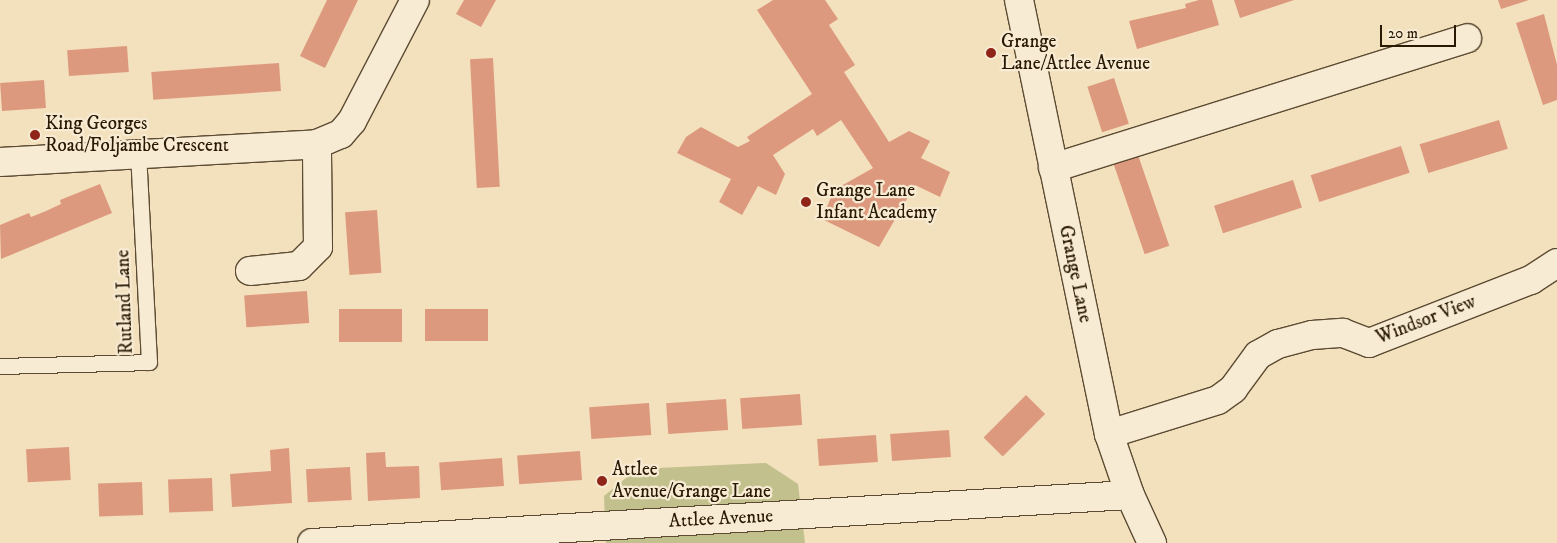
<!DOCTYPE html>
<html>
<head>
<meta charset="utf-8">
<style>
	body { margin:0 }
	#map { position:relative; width:1557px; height:543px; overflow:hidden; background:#f3e0bd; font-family:"IM FELL DW Pica",serif }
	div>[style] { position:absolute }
	.green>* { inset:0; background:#c2c08c }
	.building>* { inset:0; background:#dd997e; transform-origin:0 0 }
	.roads { filter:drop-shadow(1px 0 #5c4b32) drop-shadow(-1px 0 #5c4b32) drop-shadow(0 1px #5c4b32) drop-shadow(0 -1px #5c4b32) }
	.lane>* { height:15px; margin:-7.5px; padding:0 7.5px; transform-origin:7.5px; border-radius:7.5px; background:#f7ebd4 }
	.street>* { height:28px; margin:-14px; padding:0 14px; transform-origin:14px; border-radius:14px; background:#f7ebd4 }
	.dots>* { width:14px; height:14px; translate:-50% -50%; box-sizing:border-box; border:2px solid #f7ebd4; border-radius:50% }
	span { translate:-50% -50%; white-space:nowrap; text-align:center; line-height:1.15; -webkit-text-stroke:4.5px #f7ebd4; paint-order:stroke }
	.poi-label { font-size:19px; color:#291903 }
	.left { translate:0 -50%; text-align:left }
	.street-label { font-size:19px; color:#291903 }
	.scale { position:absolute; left:1380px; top:25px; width:76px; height:22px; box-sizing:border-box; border:2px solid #291903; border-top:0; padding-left:6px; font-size:15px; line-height:18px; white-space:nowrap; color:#291903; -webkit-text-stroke:4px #f7ebd4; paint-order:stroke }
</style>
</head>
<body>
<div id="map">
	<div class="green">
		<div style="clip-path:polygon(766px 463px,798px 484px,805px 543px,606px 543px,604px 496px,637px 469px)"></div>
	</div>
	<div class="building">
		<div style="clip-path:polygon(327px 0,358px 0,325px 68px,300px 56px)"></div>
		<div style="clip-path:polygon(464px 0,496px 0,481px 27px,456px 14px)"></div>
		<div style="clip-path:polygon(773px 0,825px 0,838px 19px,829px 25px,855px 65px,844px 72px,889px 142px,909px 131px,930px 141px,921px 158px,950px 172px,940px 197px,915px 185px,879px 247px,822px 219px,834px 190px,873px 168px,841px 120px,817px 136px,813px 129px,773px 155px,785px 174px,776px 195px,758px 186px,742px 215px,719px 202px,731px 179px,677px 153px,686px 137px,701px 127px,738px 147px,750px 141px,747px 137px,812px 94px,757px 10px)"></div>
		<div style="clip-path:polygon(1199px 0,1212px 0,1219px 25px,1137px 49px,1129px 21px,1186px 8px,1185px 4px)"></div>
		<div style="clip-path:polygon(1234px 0,1294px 0,1240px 18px)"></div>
		<div style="clip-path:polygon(1498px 0,1529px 0,1501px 9px)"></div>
		<div style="clip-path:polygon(1544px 14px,1557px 65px,1557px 100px,1543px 105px,1516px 23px)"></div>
		<div style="left:127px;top:46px;width:26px;height:60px;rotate:86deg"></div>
		<div style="left:493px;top:58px;width:129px;height:23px;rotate:87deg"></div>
		<div style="left:279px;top:63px;width:28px;height:128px;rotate:86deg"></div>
		<div style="left:1114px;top:78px;width:48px;height:28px;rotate:72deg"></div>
		<div style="left:44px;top:80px;width:28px;height:44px;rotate:86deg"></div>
		<div style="left:1499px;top:120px;width:30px;height:83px;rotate:73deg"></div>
		<div style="left:1401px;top:146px;width:28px;height:95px;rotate:72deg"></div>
		<div style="left:1138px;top:155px;width:96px;height:26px;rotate:71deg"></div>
		<div style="left:1293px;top:180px;width:29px;height:83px;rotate:72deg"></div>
		<div style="clip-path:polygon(100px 184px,112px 213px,1px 259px,0 225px,29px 213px,31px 217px,46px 211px,61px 204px,60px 200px)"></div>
		<div style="left:377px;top:210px;width:63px;height:32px;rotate:86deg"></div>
		<div style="left:307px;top:291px;width:32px;height:63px;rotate:86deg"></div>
		<div style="left:339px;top:309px;width:63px;height:33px"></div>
		<div style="left:425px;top:309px;width:63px;height:32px"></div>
		<div style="left:800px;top:394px;width:31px;height:60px;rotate:86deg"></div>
		<div style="left:1026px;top:395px;width:27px;height:60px;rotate:45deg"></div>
		<div style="left:726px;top:399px;width:31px;height:60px;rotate:86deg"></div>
		<div style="left:649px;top:403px;width:32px;height:60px;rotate:86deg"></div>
		<div style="left:949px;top:430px;width:27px;height:59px;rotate:86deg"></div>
		<div style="left:876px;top:435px;width:27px;height:59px;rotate:86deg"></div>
		<div style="left:69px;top:447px;width:33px;height:43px;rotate:87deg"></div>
		<div style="clip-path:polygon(289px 448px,292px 503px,232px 507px,230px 474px,271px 471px,270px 450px)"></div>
		<div style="left:580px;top:451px;width:29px;height:63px;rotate:86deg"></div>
		<div style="clip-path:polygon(385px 452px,386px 467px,419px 466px,420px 498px,368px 501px,366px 453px)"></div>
		<div style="left:502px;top:458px;width:28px;height:63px;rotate:86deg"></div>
		<div style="left:350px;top:467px;width:33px;height:44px;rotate:87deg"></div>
		<div style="left:212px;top:478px;width:33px;height:44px;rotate:88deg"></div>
		<div style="left:142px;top:482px;width:33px;height:44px;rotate:88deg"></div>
	</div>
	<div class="roads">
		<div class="lane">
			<div style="left:0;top:366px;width:149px;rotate:-1.5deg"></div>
			<div style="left:149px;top:362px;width:209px;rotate:-93deg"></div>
		</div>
		<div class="street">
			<div style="left:1019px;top:0;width:443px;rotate:78.3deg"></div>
			<div style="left:1109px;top:434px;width:65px;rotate:71deg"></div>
			<div style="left:1130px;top:495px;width:53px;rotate:65.4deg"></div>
			<div style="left:0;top:162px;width:318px;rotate:-3.2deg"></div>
			<div style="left:317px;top:144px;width:26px;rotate:-23deg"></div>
			<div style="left:341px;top:134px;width:17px;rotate:-50deg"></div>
			<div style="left:352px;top:121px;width:136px;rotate:-62.5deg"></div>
			<div style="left:1053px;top:168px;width:434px;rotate:-17.4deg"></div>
			<div style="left:250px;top:271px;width:49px;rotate:-5.8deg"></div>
			<div style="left:299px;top:266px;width:27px;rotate:-45deg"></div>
			<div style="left:318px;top:247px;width:103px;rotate:-90.6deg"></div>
			<div style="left:1109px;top:434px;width:114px;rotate:-17.3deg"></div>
			<div style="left:1218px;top:400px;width:19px;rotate:-36deg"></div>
			<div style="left:1233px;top:389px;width:42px;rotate:-53.7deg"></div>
			<div style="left:1258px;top:355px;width:23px;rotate:-29deg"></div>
			<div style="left:1278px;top:344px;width:35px;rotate:-15deg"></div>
			<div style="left:1312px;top:335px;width:31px;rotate:-4deg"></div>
			<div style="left:1343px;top:333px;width:28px;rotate:21deg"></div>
			<div style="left:1369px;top:343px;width:174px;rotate:-21.3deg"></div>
			<div style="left:1531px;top:280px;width:31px;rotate:-33deg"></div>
			<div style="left:312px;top:543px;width:819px;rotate:-3.36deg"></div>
		</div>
	</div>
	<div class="dots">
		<div style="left:991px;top:53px;background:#8f2418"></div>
		<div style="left:35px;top:135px;background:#8f2418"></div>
		<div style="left:806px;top:202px;background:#8f2418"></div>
		<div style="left:602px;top:481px;background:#8f2418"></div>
	</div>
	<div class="poi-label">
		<span class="left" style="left:1001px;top:53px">Grange<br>Lane/Attlee Avenue</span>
		<span class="left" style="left:45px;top:135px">King Georges<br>Road/Foljambe Crescent</span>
		<span class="left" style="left:816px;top:202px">Grange Lane<br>Infant Academy</span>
		<span class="left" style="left:612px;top:481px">Attlee<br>Avenue/Grange Lane</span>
	</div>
	<div class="street-label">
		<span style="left:1075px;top:274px;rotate:78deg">Grange Lane</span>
		<span style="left:125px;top:302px;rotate:-92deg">Rutland Lane</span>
		<span style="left:1426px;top:320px;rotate:-21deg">Windsor View</span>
		<span style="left:721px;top:519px;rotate:-3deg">Attlee Avenue</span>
	</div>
	<div class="scale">20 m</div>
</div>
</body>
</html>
